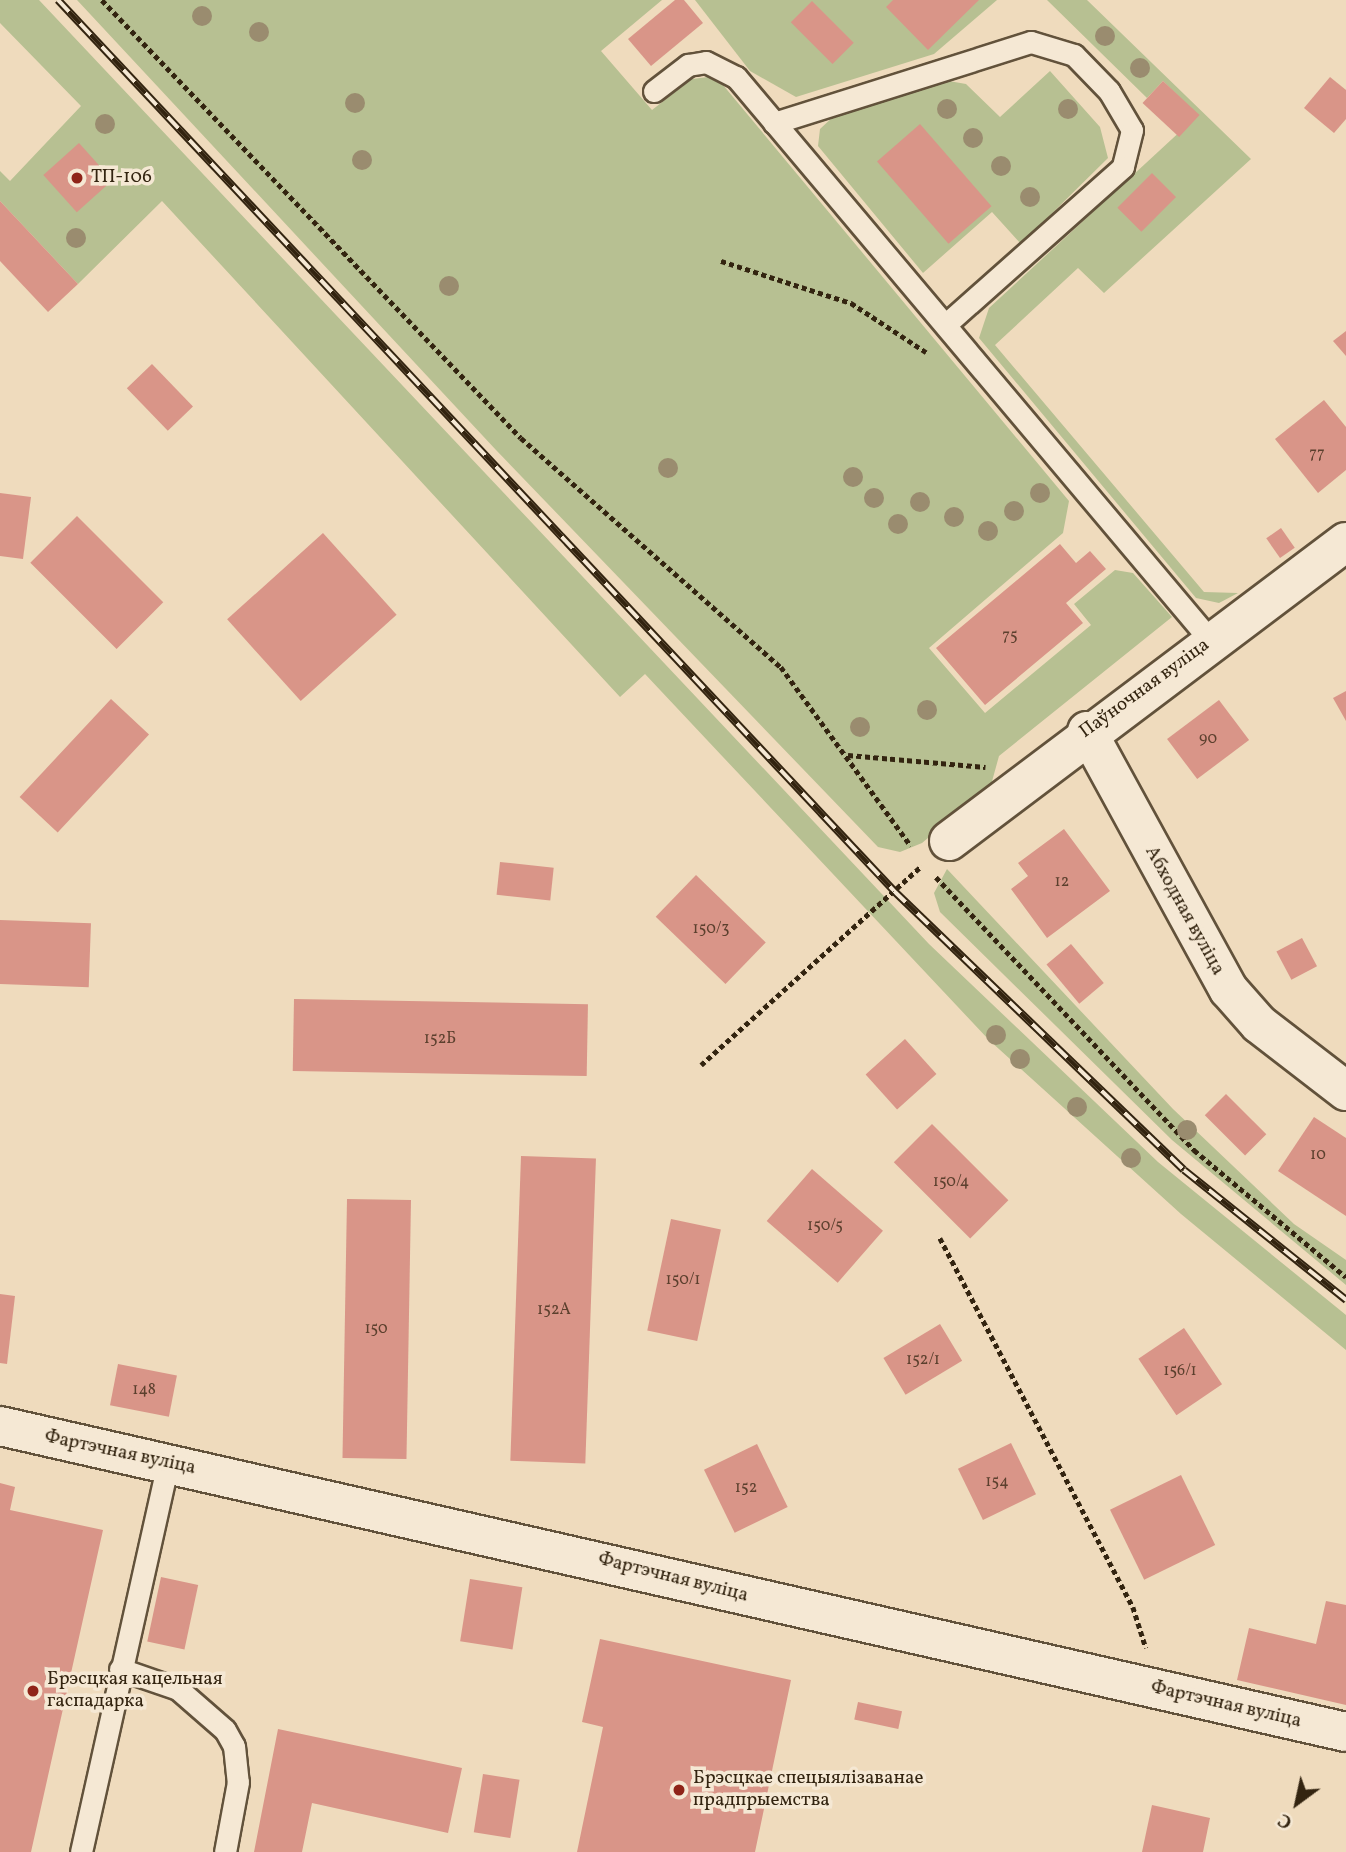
<!DOCTYPE html>
<html>
<head>
<meta charset="utf-8">
<style>
	body { margin:0 }
	#map { position:relative; width:1346px; height:1852px; overflow:hidden; background:#efdbbd; font-family:Vollkorn,serif }
	div>[style] { position:absolute }
	.green>* { inset:0; background:#b7c092 }
	.building>* { inset:0; background:#d99588; transform-origin:0 0 }
	.path>* { height:4.5px; margin-top:-2.25px; transform-origin:0; background:repeating-linear-gradient(90deg,#332410 0 5px,transparent 0 8.5px) }
	.roads { filter:drop-shadow(2px 0 #62523b) drop-shadow(-2px 0 #62523b) drop-shadow(0 2px #62523b) drop-shadow(0 -2px #62523b) }
	.service>* { height:21px; margin:-10.5px; padding:0 10.5px; transform-origin:10.5px; border-radius:10.5px; background:#f5e8d4 }
	.minor>* { height:38px; margin:-19px; padding:0 19px; transform-origin:19px; border-radius:19px; background:#f5e8d4 }
	.rail>* { height:8px; margin-top:-4px; transform-origin:0; background:repeating-linear-gradient(90deg,#f5e8d4 0 16px,#332410 0 32px); box-sizing:border-box; border-block:2px solid #332410 }
	.trees>* { width:20px; height:20px; margin:-10px; border-radius:50%; background:#9a8c6f }
	.dots>* { width:19px; height:19px; translate:-50% -50%; box-sizing:border-box; border:4px solid #f5e8d4; border-radius:50% }
	span { translate:-50% -50%; white-space:nowrap; text-align:center; line-height:1.15; -webkit-text-stroke:7px #f5e8d4; paint-order:stroke }
	.number-label { font-size:16px; color:#5c402e }
	.number-label span { -webkit-text-stroke-width:0 }
	.poi-label { font-size:19px; color:#332410 }
	.left { translate:0 -50%; text-align:left }
	.street-label { font-size:19px; color:#332410 }
	.north { position:absolute; left:1262px; top:1768px; width:70px; height:70px; -webkit-text-stroke:5px #f5e8d4; paint-order:stroke; rotate:213deg; font-size:19px; font-weight:700; line-height:28px; text-align:center; color:#332410 }
	.north::after { content:''; display:block; margin:auto; width:24px; height:32px; background:#332410; clip-path:polygon(50% 0,100% 100%,50% 72%,0 100%) }
</style>
</head>
<body>
<div id="map">
	<div class="green">
		<div style="clip-path:polygon(0 0,39px 0,929px 944px,1158px 1162px,1346px 1315px,1346px 1350px,1181px 1214px,989px 1040px,645px 674px,620px 697px,162px 201px,78px 284px,0 201px,0 171px,10px 181px,81px 106px,0 23px)"></div>
		<div style="clip-path:polygon(77px 0,662px 0,601px 51px,652px 110px,692px 79px,708px 77px,723px 85px,1069px 501px,1063px 533px,929px 648px,985px 713px,1091px 625px,1074px 604px,1115px 570px,1133px 573px,1172px 617px,999px 756px,991px 785px,922px 843px,900px 852px,878px 847px,496px 450px)"></div>
		<div style="clip-path:polygon(695px 0,997px 0,934px 54px,796px 97px,750px 71px)"></div>
		<div style="clip-path:polygon(1047px 0,1087px 0,1251px 159px,1104px 293px,1078px 268px,995px 345px,1204px 592px,1238px 593px,1219px 603px,1196px 598px,979px 338px,989px 308px,1198px 115px,1163px 81px,1147px 98px)"></div>
		<div style="clip-path:polygon(1050px 71px,1100px 127px,1108px 158px,1021px 244px,992px 212px,923px 273px,818px 146px,820px 129px,834px 116px,943px 80px,966px 84px,1000px 117px)"></div>
		<div style="clip-path:polygon(947px 869px,1173px 1109px,1294px 1224px,1346px 1260px,1346px 1285px,1172px 1140px,940px 912px,934px 893px)"></div>
	</div>
	<div class="building">
		<div style="clip-path:polygon(675px 0,684px 0,703px 23px,651px 66px,628px 39px)"></div>
		<div style="clip-path:polygon(893px 0,979px 0,928px 50px,886px 7px)"></div>
		<div style="left:812px;top:1px;width:59px;height:30px;rotate:45deg"></div>
		<div style="clip-path:polygon(1330px 77px,1346px 90px,1346px 119px,1334px 133px,1304px 108px)"></div>
		<div style="left:1163px;top:81px;width:50px;height:30px;rotate:43deg"></div>
		<div style="left:920px;top:124px;width:109px;height:57px;rotate:49deg"></div>
		<div style="left:79px;top:143px;width:50px;height:48px;rotate:48deg"></div>
		<div style="left:1152px;top:173px;width:34px;height:49px;rotate:45deg"></div>
		<div style="clip-path:polygon(0 201px,78px 284px,48px 312px,0 261px)"></div>
		<div style="clip-path:polygon(1346px 331px,1346px 356px,1333px 341px)"></div>
		<div style="left:152px;top:364px;width:59px;height:35px;rotate:46deg"></div>
		<div style="clip-path:polygon(1324px 400px,1346px 427px,1346px 470px,1318px 493px,1275px 439px)"></div>
		<div style="clip-path:polygon(0 493px,31px 497px,23px 559px,0 556px)"></div>
		<div style="left:77px;top:516px;width:122px;height:66px;rotate:45deg"></div>
		<div style="left:1281px;top:528px;width:24px;height:18px;rotate:55deg"></div>
		<div style="left:323px;top:533px;width:110px;height:129px;rotate:48deg"></div>
		<div style="clip-path:polygon(1060px 544px,1076px 563px,1090px 551px,1106px 569px,1066px 603px,1083px 623px,985px 705px,936px 648px)"></div>
		<div style="clip-path:polygon(1346px 691px,1346px 721px,1333px 698px)"></div>
		<div style="left:111px;top:699px;width:52px;height:134px;rotate:43deg"></div>
		<div style="left:1219px;top:700px;width:50px;height:65px;rotate:53deg"></div>
		<div style="clip-path:polygon(1064px 829px,1110px 891px,1047px 938px,1011px 889px,1028px 876px,1018px 863px)"></div>
		<div style="left:500px;top:862px;width:54px;height:33px;rotate:6deg"></div>
		<div style="left:696px;top:875px;width:97px;height:58px;rotate:44deg"></div>
		<div style="left:0;top:920px;width:91px;height:64px;rotate:2deg"></div>
		<div style="left:1302px;top:938px;width:32px;height:29px;rotate:62deg"></div>
		<div style="left:1071px;top:944px;width:51px;height:32px;rotate:50deg"></div>
		<div style="left:294px;top:999px;width:294px;height:72px;rotate:1deg"></div>
		<div style="left:905px;top:1039px;width:47px;height:53px;rotate:48deg"></div>
		<div style="left:1226px;top:1094px;width:57px;height:30px;rotate:45deg"></div>
		<div style="clip-path:polygon(1314px 1117px,1346px 1138px,1346px 1216px,1278px 1171px)"></div>
		<div style="left:932px;top:1124px;width:108px;height:54px;rotate:45deg"></div>
		<div style="left:521px;top:1156px;width:75px;height:305px;rotate:2deg"></div>
		<div style="left:812px;top:1169px;width:94px;height:69px;rotate:41deg"></div>
		<div style="left:347px;top:1199px;width:64px;height:259px;rotate:1deg"></div>
		<div style="left:671px;top:1219px;width:51px;height:114px;rotate:12deg"></div>
		<div style="clip-path:polygon(0 1294px,15px 1296px,7px 1364px,0 1363px)"></div>
		<div style="left:940px;top:1324px;width:43px;height:66px;rotate:59deg"></div>
		<div style="left:1184px;top:1328px;width:68px;height:55px;rotate:56deg"></div>
		<div style="left:118px;top:1364px;width:60px;height:42px;rotate:11deg"></div>
		<div style="left:1011px;top:1443px;width:57px;height:59px;rotate:64deg"></div>
		<div style="left:757px;top:1444px;width:70px;height:59px;rotate:64deg"></div>
		<div style="left:1181px;top:1475px;width:78px;height:79px;rotate:64deg"></div>
		<div style="clip-path:polygon(0 1483px,15px 1487px,10px 1510px,103px 1530px,31px 1852px,0 1852px)"></div>
		<div style="left:161px;top:1577px;width:38px;height:66px;rotate:12deg"></div>
		<div style="left:470px;top:1579px;width:53px;height:63px;rotate:9deg"></div>
		<div style="clip-path:polygon(1326px 1601px,1346px 1605px,1346px 1705px,1237px 1680px,1249px 1628px,1316px 1644px)"></div>
		<div style="clip-path:polygon(600px 1639px,791px 1680px,755px 1852px,577px 1852px,603px 1727px,582px 1722px)"></div>
		<div style="left:858px;top:1702px;width:45px;height:18px;rotate:12deg"></div>
		<div style="clip-path:polygon(278px 1729px,462px 1768px,448px 1833px,312px 1803px,302px 1852px,254px 1852px)"></div>
		<div style="left:483px;top:1774px;width:37px;height:59px;rotate:9deg"></div>
		<div style="clip-path:polygon(1152px 1805px,1210px 1818px,1203px 1852px,1142px 1852px)"></div>
	</div>
	<div class="path">
		<div style="left:102px;top:0;width:606px;rotate:46.27deg"></div>
		<div style="left:521px;top:438px;width:346px;rotate:41.4deg"></div>
		<div style="left:781px;top:667px;width:221px;rotate:54deg"></div>
		<div style="left:721px;top:261px;width:137px;rotate:17.9deg"></div>
		<div style="left:851px;top:303px;width:90px;rotate:33.2deg"></div>
		<div style="left:848px;top:755px;width:138px;rotate:5deg"></div>
		<div style="left:936px;top:877px;width:376px;rotate:46.6deg"></div>
		<div style="left:1194px;top:1150px;width:198px;rotate:39.9deg"></div>
		<div style="left:701px;top:1065px;width:297px;rotate:-42.1deg"></div>
		<div style="left:940px;top:1238px;width:416px;rotate:62.4deg"></div>
		<div style="left:1133px;top:1607px;width:43px;rotate:72.4deg"></div>
	</div>
	<div class="roads">
		<div class="service">
			<div style="left:654px;top:91px;width:43px;rotate:-37.4deg"></div>
			<div style="left:688px;top:65px;width:18px;rotate:-9deg"></div>
			<div style="left:706px;top:62px;width:34px;rotate:27deg"></div>
			<div style="left:736px;top:77px;width:737px;rotate:49.9deg"></div>
			<div style="left:774px;top:123px;width:269px;rotate:-17.5deg"></div>
			<div style="left:1031px;top:42px;width:45px;rotate:16.8deg"></div>
			<div style="left:1074px;top:55px;width:50px;rotate:45.8deg"></div>
			<div style="left:1109px;top:91px;width:45px;rotate:59.5deg"></div>
			<div style="left:1132px;top:130px;width:38px;rotate:104deg"></div>
			<div style="left:1123px;top:167px;width:237px;rotate:138.4deg"></div>
			<div style="left:120px;top:1669px;width:61px;rotate:19deg"></div>
			<div style="left:178px;top:1689px;width:62px;rotate:41.1deg"></div>
			<div style="left:225px;top:1730px;width:18px;rotate:61deg"></div>
			<div style="left:234px;top:1746px;width:36px;rotate:84deg"></div>
			<div style="left:238px;top:1782px;width:71px;rotate:100.5deg"></div>
			<div style="left:81px;top:1852px;width:399px;rotate:-77.4deg"></div>
		</div>
		<div class="minor">
			<div style="left:1087px;top:731px;width:295px;rotate:61.3deg"></div>
			<div style="left:1229px;top:990px;width:45px;rotate:48.6deg"></div>
			<div style="left:1259px;top:1024px;width:110px;rotate:37.6deg"></div>
			<div style="left:949px;top:841px;width:497px;rotate:-37deg"></div>
			<div style="left:0;top:1426px;width:1380px;rotate:12.81deg"></div>
		</div>
	</div>
	<div class="rail">
		<div style="left:58px;top:0;width:1222px;rotate:46.82deg"></div>
		<div style="left:894px;top:891px;width:402px;rotate:43.9deg"></div>
		<div style="left:1184px;top:1170px;width:208px;rotate:38.7deg"></div>
	</div>
	<div class="trees">
		<div style="left:202px;top:16px"></div>
		<div style="left:259px;top:32px"></div>
		<div style="left:1105px;top:36px"></div>
		<div style="left:1140px;top:68px"></div>
		<div style="left:355px;top:103px"></div>
		<div style="left:947px;top:109px"></div>
		<div style="left:1068px;top:109px"></div>
		<div style="left:105px;top:124px"></div>
		<div style="left:973px;top:138px"></div>
		<div style="left:362px;top:160px"></div>
		<div style="left:1001px;top:166px"></div>
		<div style="left:1030px;top:197px"></div>
		<div style="left:76px;top:238px"></div>
		<div style="left:449px;top:286px"></div>
		<div style="left:668px;top:468px"></div>
		<div style="left:853px;top:477px"></div>
		<div style="left:1040px;top:493px"></div>
		<div style="left:874px;top:498px"></div>
		<div style="left:920px;top:502px"></div>
		<div style="left:1014px;top:511px"></div>
		<div style="left:954px;top:517px"></div>
		<div style="left:898px;top:524px"></div>
		<div style="left:988px;top:531px"></div>
		<div style="left:927px;top:710px"></div>
		<div style="left:860px;top:727px"></div>
		<div style="left:996px;top:1035px"></div>
		<div style="left:1020px;top:1059px"></div>
		<div style="left:1077px;top:1107px"></div>
		<div style="left:1187px;top:1130px"></div>
		<div style="left:1131px;top:1158px"></div>
	</div>
	<div class="dots">
		<div style="left:77px;top:178px;background:#8f2418"></div>
		<div style="left:33px;top:1691px;background:#8f2418"></div>
		<div style="left:679px;top:1790px;background:#8f2418"></div>
	</div>
	<div class="number-label">
		<span style="left:1317px;top:454px">77</span>
		<span style="left:1010px;top:636px">75</span>
		<span style="left:1208px;top:739px">90</span>
		<span style="left:1062px;top:882px">12</span>
		<span style="left:711px;top:929px">150/3</span>
		<span style="left:440px;top:1039px">152Б</span>
		<span style="left:1318px;top:1155px">10</span>
		<span style="left:951px;top:1182px">150/4</span>
		<span style="left:825px;top:1226px">150/5</span>
		<span style="left:683px;top:1280px">150/1</span>
		<span style="left:554px;top:1310px">152А</span>
		<span style="left:376px;top:1329px">150</span>
		<span style="left:923px;top:1360px">152/1</span>
		<span style="left:1180px;top:1371px">156/1</span>
		<span style="left:144px;top:1390px">148</span>
		<span style="left:997px;top:1482px">154</span>
		<span style="left:746px;top:1488px">152</span>
	</div>
	<div class="poi-label">
		<span class="left" style="left:91px;top:178px">ТП-106</span>
		<span class="left" style="left:47px;top:1691px">Брэсцкая кацельная<br>гаспадарка</span>
		<span class="left" style="left:693px;top:1790px">Брэсцкае спецыялізаванае<br>прадпрыемства</span>
	</div>
	<div class="street-label">
		<span style="left:1145px;top:689px;rotate:-36deg">Паўночная вуліца</span>
		<span style="left:1184px;top:911px;rotate:61deg">Абходная вуліца</span>
		<span style="left:120px;top:1453px;rotate:12deg">Фартэчная вуліца</span>
		<span style="left:673px;top:1578px;rotate:14deg">Фартэчная вуліца</span>
		<span style="left:1226px;top:1705px;rotate:13deg">Фартэчная вуліца</span>
	</div>
	<div class="north">С</div>
</div>
</body>
</html>
